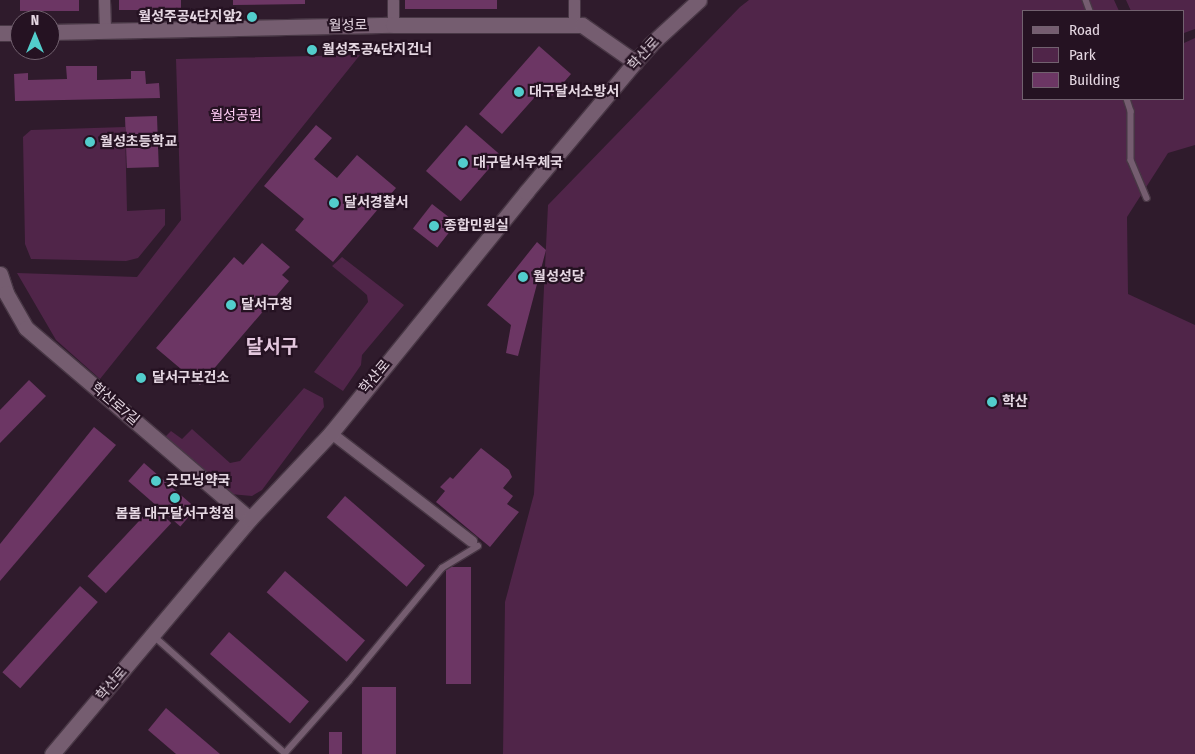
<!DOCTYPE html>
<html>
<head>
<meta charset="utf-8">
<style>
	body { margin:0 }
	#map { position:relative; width:1195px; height:754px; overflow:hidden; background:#2f1b2c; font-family:"Fira Sans Condensed","Noto Sans KR",sans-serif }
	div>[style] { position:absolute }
	.green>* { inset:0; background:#502549 }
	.building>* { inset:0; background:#6c3664; transform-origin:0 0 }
	.roads { filter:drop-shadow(1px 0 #483745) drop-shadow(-1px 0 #483745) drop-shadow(0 1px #483745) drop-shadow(0 -1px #483745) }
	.lane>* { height:5.5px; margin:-2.75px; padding:0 2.75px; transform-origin:2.75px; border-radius:2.75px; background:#755d70 }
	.street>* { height:11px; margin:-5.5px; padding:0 5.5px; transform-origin:5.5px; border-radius:5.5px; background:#755d70 }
	.secondary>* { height:15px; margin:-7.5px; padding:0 7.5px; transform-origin:7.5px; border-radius:7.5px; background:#755d70 }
	.dots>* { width:14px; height:14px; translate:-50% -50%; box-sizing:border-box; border:2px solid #251222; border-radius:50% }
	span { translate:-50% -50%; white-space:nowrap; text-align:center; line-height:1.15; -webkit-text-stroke:4.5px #251222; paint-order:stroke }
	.poi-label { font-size:14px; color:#e5d7e2; font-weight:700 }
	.right { translate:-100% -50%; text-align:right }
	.left { translate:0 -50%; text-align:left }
	.street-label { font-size:14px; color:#e5d7e2 }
	.park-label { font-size:14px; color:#fdcbf3 }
	.district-label { font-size:19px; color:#e4c8de; font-weight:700 }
	.legend { position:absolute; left:1022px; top:10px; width:162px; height:90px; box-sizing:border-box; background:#251222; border:1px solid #72616f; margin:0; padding:6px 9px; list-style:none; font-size:15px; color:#e5d7e2 }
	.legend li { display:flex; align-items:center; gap:10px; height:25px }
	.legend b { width:25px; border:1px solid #72616f }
	.north { position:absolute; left:10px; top:10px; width:50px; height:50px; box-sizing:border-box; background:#251222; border:1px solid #72616f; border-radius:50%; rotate:0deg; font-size:14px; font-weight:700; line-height:20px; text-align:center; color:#e5d7e2 }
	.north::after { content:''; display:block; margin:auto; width:18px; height:22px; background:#52cdcc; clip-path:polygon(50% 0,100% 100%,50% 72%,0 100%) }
</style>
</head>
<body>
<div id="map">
	<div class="green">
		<div style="clip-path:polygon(749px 0,1114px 0,1119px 11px,1024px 11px,1024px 99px,1184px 99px,1184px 43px,1195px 38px,1195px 145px,1168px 153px,1127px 217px,1128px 294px,1195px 325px,1195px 754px,503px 754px,505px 602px,534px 494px,548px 205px,740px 7px)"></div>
		<div style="clip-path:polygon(1126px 0,1195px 0,1195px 29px,1184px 33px,1184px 11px,1131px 11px)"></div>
		<div style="clip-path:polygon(360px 55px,100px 379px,56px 340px,17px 273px,137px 277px,181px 220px,176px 59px)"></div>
		<div style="clip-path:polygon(125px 127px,127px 211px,165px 209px,165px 225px,138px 258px,126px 261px,31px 259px,25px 244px,23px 137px,31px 130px)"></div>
		<div style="clip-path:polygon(342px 257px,404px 305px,362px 355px,361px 365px,343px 391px,314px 372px,368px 302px,367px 295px,359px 288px,332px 266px)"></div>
		<div style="clip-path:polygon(304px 388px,323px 398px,324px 407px,262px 490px,252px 496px,230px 494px,162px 440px,171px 431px,182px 439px,192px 429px,230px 463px,240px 461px)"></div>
	</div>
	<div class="building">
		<div style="left:20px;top:0;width:59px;height:11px"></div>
		<div style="left:119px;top:0;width:62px;height:10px"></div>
		<div style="clip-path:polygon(233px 0,305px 0,305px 4px,233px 5px)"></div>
		<div style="left:405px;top:0;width:92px;height:9px"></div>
		<div style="clip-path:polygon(539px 46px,571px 74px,552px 96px,543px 88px,502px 134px,479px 114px)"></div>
		<div style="clip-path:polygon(66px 66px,97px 66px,97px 80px,131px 79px,131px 71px,145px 71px,146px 84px,159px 83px,160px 98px,15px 101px,14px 74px,28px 73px,28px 80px,67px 79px)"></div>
		<div style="left:157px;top:116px;width:51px;height:32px;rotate:88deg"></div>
		<div style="clip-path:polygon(316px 125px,332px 138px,314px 159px,337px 178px,357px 155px,396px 188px,333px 262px,295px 230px,304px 219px,264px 186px)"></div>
		<div style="left:466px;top:125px;width:46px;height:61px;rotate:41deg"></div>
		<div style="left:432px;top:204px;width:31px;height:31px;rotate:38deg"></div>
		<div style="clip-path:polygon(537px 242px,546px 250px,518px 356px,506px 353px,511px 325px,487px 305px)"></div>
		<div style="clip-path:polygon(262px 243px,290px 267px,282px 275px,289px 281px,200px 385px,156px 348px,234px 257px,243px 265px)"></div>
		<div style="clip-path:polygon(29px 380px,46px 396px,0 443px,0 410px)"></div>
		<div style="clip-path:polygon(94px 427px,116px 445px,0 581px,0 544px)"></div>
		<div style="clip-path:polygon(481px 448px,509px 470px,512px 477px,503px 488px,513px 496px,507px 504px,519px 512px,490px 547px,436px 502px,445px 491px,440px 487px,450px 477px,453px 479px)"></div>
		<div style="left:144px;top:463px;width:69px;height:24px;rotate:41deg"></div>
		<div style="left:345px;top:496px;width:106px;height:28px;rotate:41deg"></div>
		<div style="left:153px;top:506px;width:25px;height:96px;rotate:43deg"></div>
		<div style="left:446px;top:567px;width:25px;height:117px"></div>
		<div style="left:285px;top:571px;width:106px;height:28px;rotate:41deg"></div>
		<div style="left:80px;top:586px;width:24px;height:116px;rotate:42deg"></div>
		<div style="left:229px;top:632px;width:106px;height:29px;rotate:41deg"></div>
		<div style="left:362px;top:687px;width:34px;height:67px"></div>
		<div style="clip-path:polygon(166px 708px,220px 754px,176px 754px,148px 730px)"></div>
		<div style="left:329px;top:732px;width:13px;height:22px"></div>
	</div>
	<div class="roads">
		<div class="lane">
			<div style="left:1086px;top:0;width:12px;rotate:70deg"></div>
			<div style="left:1127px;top:99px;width:13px;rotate:72deg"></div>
			<div style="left:1131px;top:111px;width:49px;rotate:90deg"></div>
			<div style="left:1131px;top:160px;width:41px;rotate:67.2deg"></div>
			<div style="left:154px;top:636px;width:176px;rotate:41.8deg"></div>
			<div style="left:285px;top:753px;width:96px;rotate:-48.4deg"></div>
			<div style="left:349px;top:681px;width:146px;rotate:-50.5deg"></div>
			<div style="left:442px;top:568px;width:42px;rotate:-31.4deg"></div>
		</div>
		<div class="street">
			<div style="left:104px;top:0;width:32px;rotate:88deg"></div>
			<div style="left:574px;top:0;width:25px;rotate:90deg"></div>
			<div style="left:393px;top:25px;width:25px;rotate:-90deg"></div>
			<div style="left:331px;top:433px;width:177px;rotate:37.6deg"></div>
		</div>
		<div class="secondary">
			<div style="left:50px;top:32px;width:343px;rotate:-1.2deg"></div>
			<div style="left:393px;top:25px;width:189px"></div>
			<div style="left:582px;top:25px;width:65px;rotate:34.9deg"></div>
			<div style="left:0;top:33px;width:20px"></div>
			<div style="left:0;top:274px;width:20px;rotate:72deg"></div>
			<div style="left:6px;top:293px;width:40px;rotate:60.3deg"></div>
			<div style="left:26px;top:328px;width:294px;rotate:40.5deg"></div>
			<div style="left:52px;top:754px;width:307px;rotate:-49.9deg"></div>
			<div style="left:250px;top:519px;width:118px;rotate:-46.7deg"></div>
			<div style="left:331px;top:433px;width:310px;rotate:-51deg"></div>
			<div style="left:526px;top:192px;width:170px;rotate:-50deg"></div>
			<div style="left:635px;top:62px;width:24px;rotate:-48deg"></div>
			<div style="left:651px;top:44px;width:65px;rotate:-42.5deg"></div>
		</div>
	</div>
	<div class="dots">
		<div style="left:252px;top:17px;background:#52cdcc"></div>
		<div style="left:312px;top:50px;background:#52cdcc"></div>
		<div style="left:519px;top:92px;background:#52cdcc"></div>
		<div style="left:90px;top:142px;background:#52cdcc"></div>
		<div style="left:463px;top:163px;background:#52cdcc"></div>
		<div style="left:334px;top:203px;background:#52cdcc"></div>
		<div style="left:434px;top:226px;background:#52cdcc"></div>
		<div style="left:523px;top:277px;background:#52cdcc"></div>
		<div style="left:231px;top:305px;background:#52cdcc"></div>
		<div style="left:141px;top:378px;background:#52cdcc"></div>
		<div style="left:992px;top:402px;background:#52cdcc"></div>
		<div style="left:156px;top:481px;background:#52cdcc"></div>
		<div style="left:175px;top:498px;background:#52cdcc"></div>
	</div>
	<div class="poi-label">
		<span class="right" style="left:242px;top:17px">월성주공4단지앞2</span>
		<span class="left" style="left:322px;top:50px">월성주공4단지건너</span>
		<span class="left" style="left:529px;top:92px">대구달서소방서</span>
		<span class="left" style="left:100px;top:142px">월성초등학교</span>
		<span class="left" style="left:473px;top:163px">대구달서우체국</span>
		<span class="left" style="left:344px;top:203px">달서경찰서</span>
		<span class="left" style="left:444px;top:226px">종합민원실</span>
		<span class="left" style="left:533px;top:277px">월성성당</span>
		<span class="left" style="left:241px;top:305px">달서구청</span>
		<span class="left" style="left:152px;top:378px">달서구보건소</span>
		<span class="left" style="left:1002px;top:402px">학산</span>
		<span class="left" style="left:166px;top:481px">굿모닝약국</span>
		<span style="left:175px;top:514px">봄봄 대구달서구청점</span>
	</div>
	<div class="street-label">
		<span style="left:348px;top:26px;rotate:-1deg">월성로</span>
		<span style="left:644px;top:54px;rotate:-47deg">학산로</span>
		<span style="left:375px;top:377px;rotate:-50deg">학산로</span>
		<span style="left:115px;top:404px;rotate:40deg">학산로7길</span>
		<span style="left:112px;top:684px;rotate:-49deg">학산로</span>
	</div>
	<div class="park-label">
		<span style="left:236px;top:116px">월성공원</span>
	</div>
	<div class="district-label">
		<span style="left:272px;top:347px">달서구</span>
	</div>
	<ul class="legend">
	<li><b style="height:6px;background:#755d70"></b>Road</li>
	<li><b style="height:14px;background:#502549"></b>Park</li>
	<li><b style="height:14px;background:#6c3664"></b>Building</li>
	</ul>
	<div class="north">N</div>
</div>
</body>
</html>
